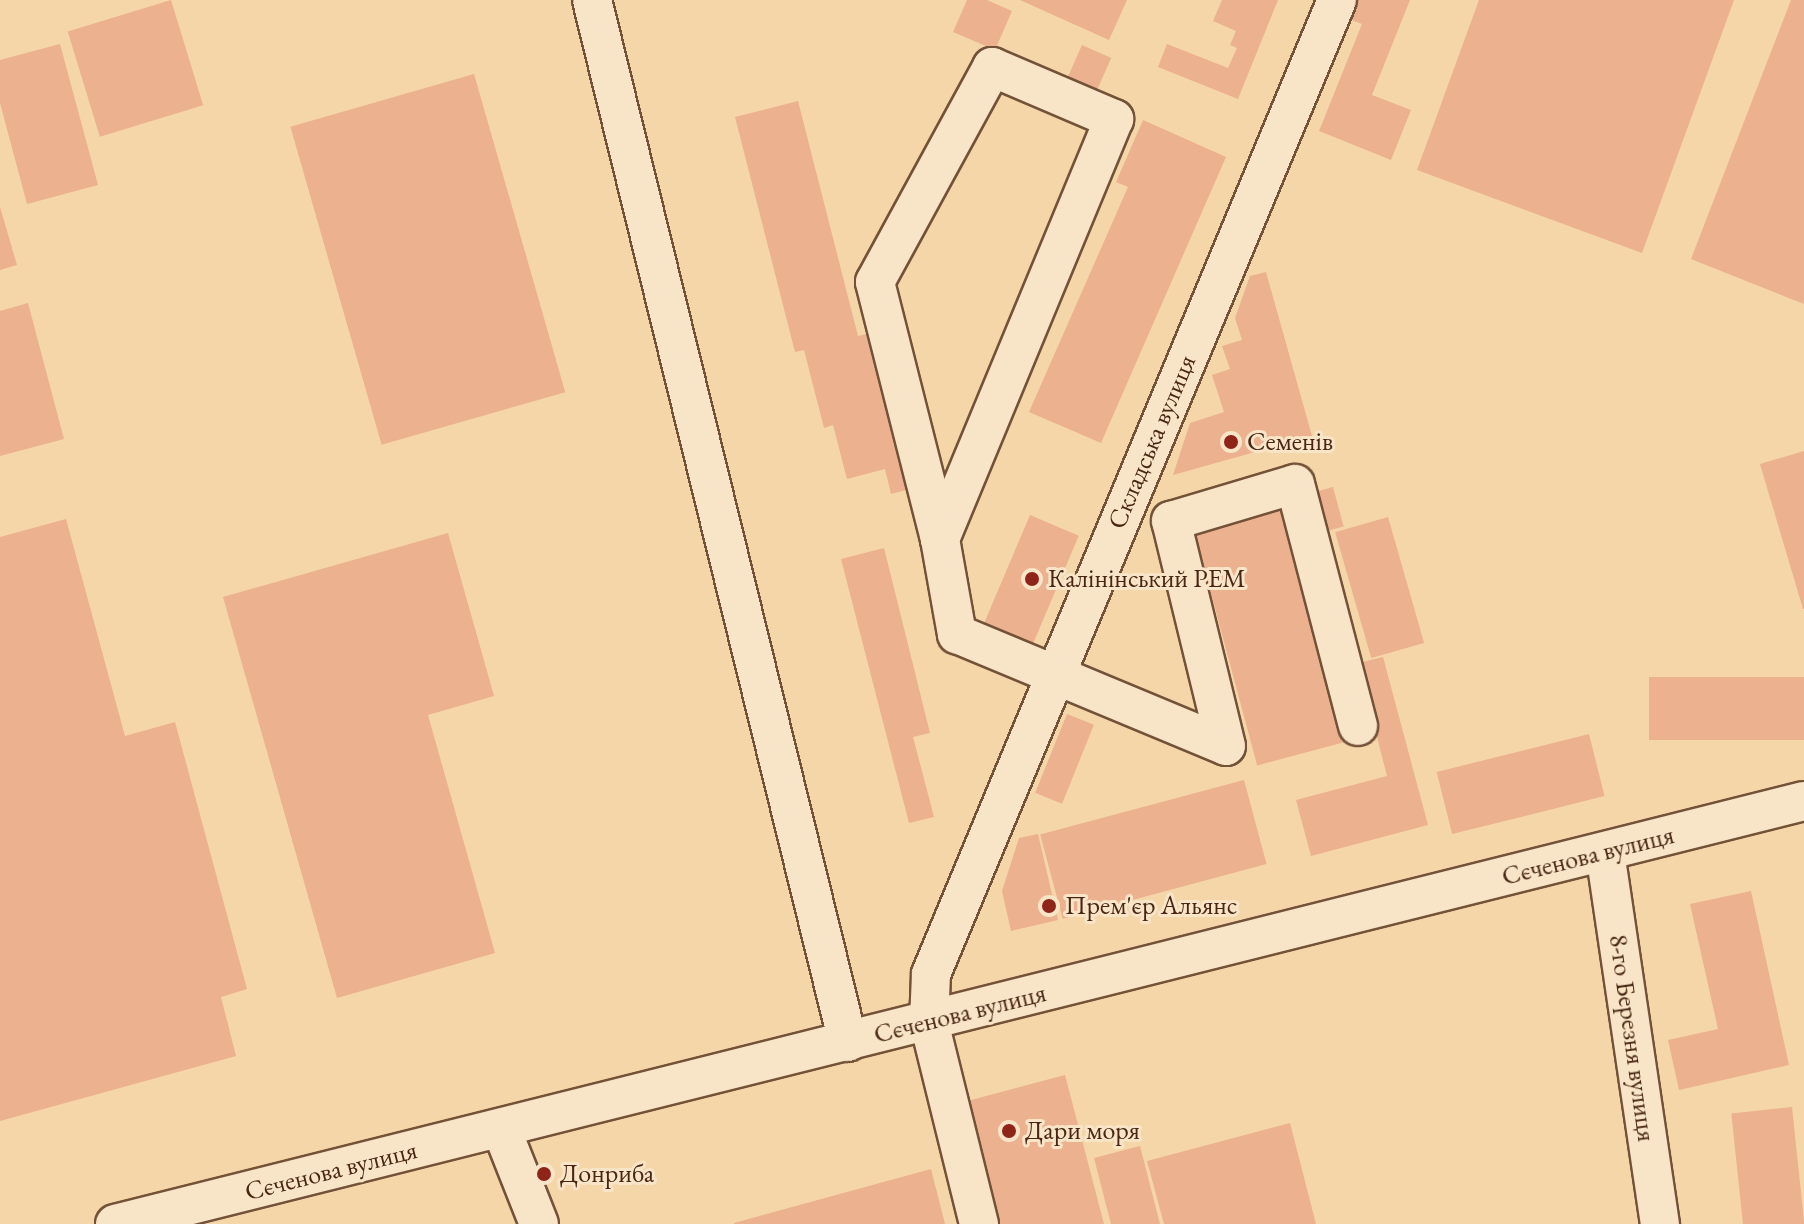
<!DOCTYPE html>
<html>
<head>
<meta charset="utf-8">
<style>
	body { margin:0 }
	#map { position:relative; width:1804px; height:1224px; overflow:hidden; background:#f4d6a9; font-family:"EB Garamond",serif }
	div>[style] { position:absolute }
	.building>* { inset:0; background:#ecb18e; transform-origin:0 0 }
	.roads { filter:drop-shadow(2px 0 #735238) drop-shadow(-2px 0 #735238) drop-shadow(0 2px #735238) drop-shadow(0 -2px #735238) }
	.minor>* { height:38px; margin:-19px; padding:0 19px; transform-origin:19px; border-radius:19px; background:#f8e4c7 }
	.dots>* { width:22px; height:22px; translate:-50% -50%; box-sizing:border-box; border:4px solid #f8e4c7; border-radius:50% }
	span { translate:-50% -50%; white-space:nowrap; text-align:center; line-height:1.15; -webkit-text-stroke:6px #f8e4c7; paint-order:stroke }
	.street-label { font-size:26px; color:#482613 }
	.poi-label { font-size:26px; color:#482613 }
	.left { translate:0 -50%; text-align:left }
</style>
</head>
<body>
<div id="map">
	<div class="building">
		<div style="left:171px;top:0;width:110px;height:108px;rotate:73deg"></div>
		<div style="clip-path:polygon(967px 0,987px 0,1012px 11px,995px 50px,953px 32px)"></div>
		<div style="clip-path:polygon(1020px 0,1127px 0,1109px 40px)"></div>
		<div style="clip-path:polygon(1222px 0,1278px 0,1238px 99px,1158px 67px,1167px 44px,1228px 68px,1237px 48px,1230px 45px,1236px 31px,1213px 21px)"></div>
		<div style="clip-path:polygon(1345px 0,1410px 0,1372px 95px,1411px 110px,1391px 160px,1319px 131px,1362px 24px,1339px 15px)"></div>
		<div style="clip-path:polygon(1479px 0,1734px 0,1642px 253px,1417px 170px)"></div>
		<div style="clip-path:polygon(1791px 0,1804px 0,1804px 304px,1691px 259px)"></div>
		<div style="clip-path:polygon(60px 44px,98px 185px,27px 204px,0 103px,0 60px)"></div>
		<div style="left:1082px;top:45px;width:32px;height:44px;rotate:24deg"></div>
		<div style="left:474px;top:74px;width:331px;height:191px;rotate:74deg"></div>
		<div style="clip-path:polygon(798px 101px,858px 336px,870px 333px,910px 489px,891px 494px,885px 469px,847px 479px,833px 425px,824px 428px,804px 350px,795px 352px,735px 117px)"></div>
		<div style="clip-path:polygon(1143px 120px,1226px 157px,1101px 443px,1029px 412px,1128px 187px,1116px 182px)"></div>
		<div style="clip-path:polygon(0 207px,17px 265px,0 270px)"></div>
		<div style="clip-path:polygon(1266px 272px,1312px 436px,1173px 475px,1190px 423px,1224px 412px,1212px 375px,1230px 369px,1222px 346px,1242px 340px,1235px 318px,1250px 276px)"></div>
		<div style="clip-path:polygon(28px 303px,64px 439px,0 456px,0 311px)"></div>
		<div style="clip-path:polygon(1804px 451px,1804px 609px,1803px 609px,1760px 464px)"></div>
		<div style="left:1333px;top:487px;width:41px;height:23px;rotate:75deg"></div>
		<div style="left:1279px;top:507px;width:244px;height:88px;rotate:75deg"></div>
		<div style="left:1030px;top:515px;width:53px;height:117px;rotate:23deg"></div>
		<div style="left:1388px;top:517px;width:131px;height:55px;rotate:74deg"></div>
		<div style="clip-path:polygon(66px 519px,125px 736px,175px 722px,247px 989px,221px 997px,236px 1056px,0 1121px,0 537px)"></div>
		<div style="clip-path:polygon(448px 533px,494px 696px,428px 715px,495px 953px,337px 998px,223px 597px)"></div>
		<div style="clip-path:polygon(884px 548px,930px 733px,913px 737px,934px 817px,909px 823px,841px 559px)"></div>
		<div style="clip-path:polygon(1383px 657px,1428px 825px,1311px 856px,1296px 800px,1387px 776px,1358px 663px)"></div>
		<div style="left:1804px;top:677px;width:63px;height:155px;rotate:90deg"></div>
		<div style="left:1067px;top:714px;width:29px;height:85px;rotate:22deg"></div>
		<div style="left:1589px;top:734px;width:64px;height:157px;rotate:76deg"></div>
		<div style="left:1244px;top:780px;width:87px;height:211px;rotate:75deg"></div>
		<div style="clip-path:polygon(1038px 834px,1058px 920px,1011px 931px,1002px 891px,1019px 838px)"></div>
		<div style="clip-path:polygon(1751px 891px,1789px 1065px,1679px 1090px,1668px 1040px,1718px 1029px,1690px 904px)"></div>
		<div style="clip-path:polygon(1065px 1075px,1104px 1224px,988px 1224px,956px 1104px)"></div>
		<div style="left:1792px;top:1107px;width:118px;height:61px;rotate:84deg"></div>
		<div style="clip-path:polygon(1290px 1123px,1316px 1224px,1164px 1224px,1147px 1161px)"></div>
		<div style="clip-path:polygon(1140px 1146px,1160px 1224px,1111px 1224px,1094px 1158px)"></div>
		<div style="clip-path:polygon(931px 1169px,945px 1224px,734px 1224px,734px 1223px)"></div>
	</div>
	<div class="roads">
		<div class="minor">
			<div style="left:592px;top:0;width:1073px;rotate:76.2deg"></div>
			<div style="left:940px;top:539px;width:265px;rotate:-104.2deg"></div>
			<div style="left:875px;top:282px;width:245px;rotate:-61.4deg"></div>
			<div style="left:992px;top:67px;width:133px;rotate:23.1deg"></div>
			<div style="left:1114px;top:119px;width:455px;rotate:112.5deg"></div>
			<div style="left:940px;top:539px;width:97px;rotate:79.9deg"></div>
			<div style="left:957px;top:634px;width:291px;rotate:22.6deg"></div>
			<div style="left:1226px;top:746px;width:232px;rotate:-103.7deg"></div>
			<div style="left:1171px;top:521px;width:129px;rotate:-16.6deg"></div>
			<div style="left:1295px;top:484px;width:250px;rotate:75.4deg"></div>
			<div style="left:1605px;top:852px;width:376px;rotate:81.6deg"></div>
			<div style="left:501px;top:1128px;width:103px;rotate:68.4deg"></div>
			<div style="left:115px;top:1224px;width:1741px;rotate:-14.06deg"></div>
			<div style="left:979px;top:1224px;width:208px;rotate:-103.9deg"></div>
			<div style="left:929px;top:1022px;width:48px;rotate:-87.6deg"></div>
			<div style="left:931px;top:974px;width:1055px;rotate:-67.37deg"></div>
		</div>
	</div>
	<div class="dots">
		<div style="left:1231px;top:442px;background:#8f2418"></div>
		<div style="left:1032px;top:579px;background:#8f2418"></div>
		<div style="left:1049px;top:906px;background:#8f2418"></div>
		<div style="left:1009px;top:1131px;background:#8f2418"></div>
		<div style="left:544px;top:1174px;background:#8f2418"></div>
	</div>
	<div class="street-label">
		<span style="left:1152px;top:442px;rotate:-67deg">Складська вулиця</span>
		<span style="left:1588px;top:856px;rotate:-14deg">Сєченова вулиця</span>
		<span style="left:960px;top:1014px;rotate:-14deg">Сєченова вулиця</span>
		<span style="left:1632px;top:1038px;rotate:82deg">8-го Березня вулиця</span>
		<span style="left:331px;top:1171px;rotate:-14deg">Сєченова вулиця</span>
	</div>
	<div class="poi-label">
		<span class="left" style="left:1247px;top:442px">Семенів</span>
		<span class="left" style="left:1048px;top:579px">Калінінський РЕМ</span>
		<span class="left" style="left:1065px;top:906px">Прем'єр Альянс</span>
		<span class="left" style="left:1025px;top:1131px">Дари моря</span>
		<span class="left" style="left:560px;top:1174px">Донриба</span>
	</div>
</div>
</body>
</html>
